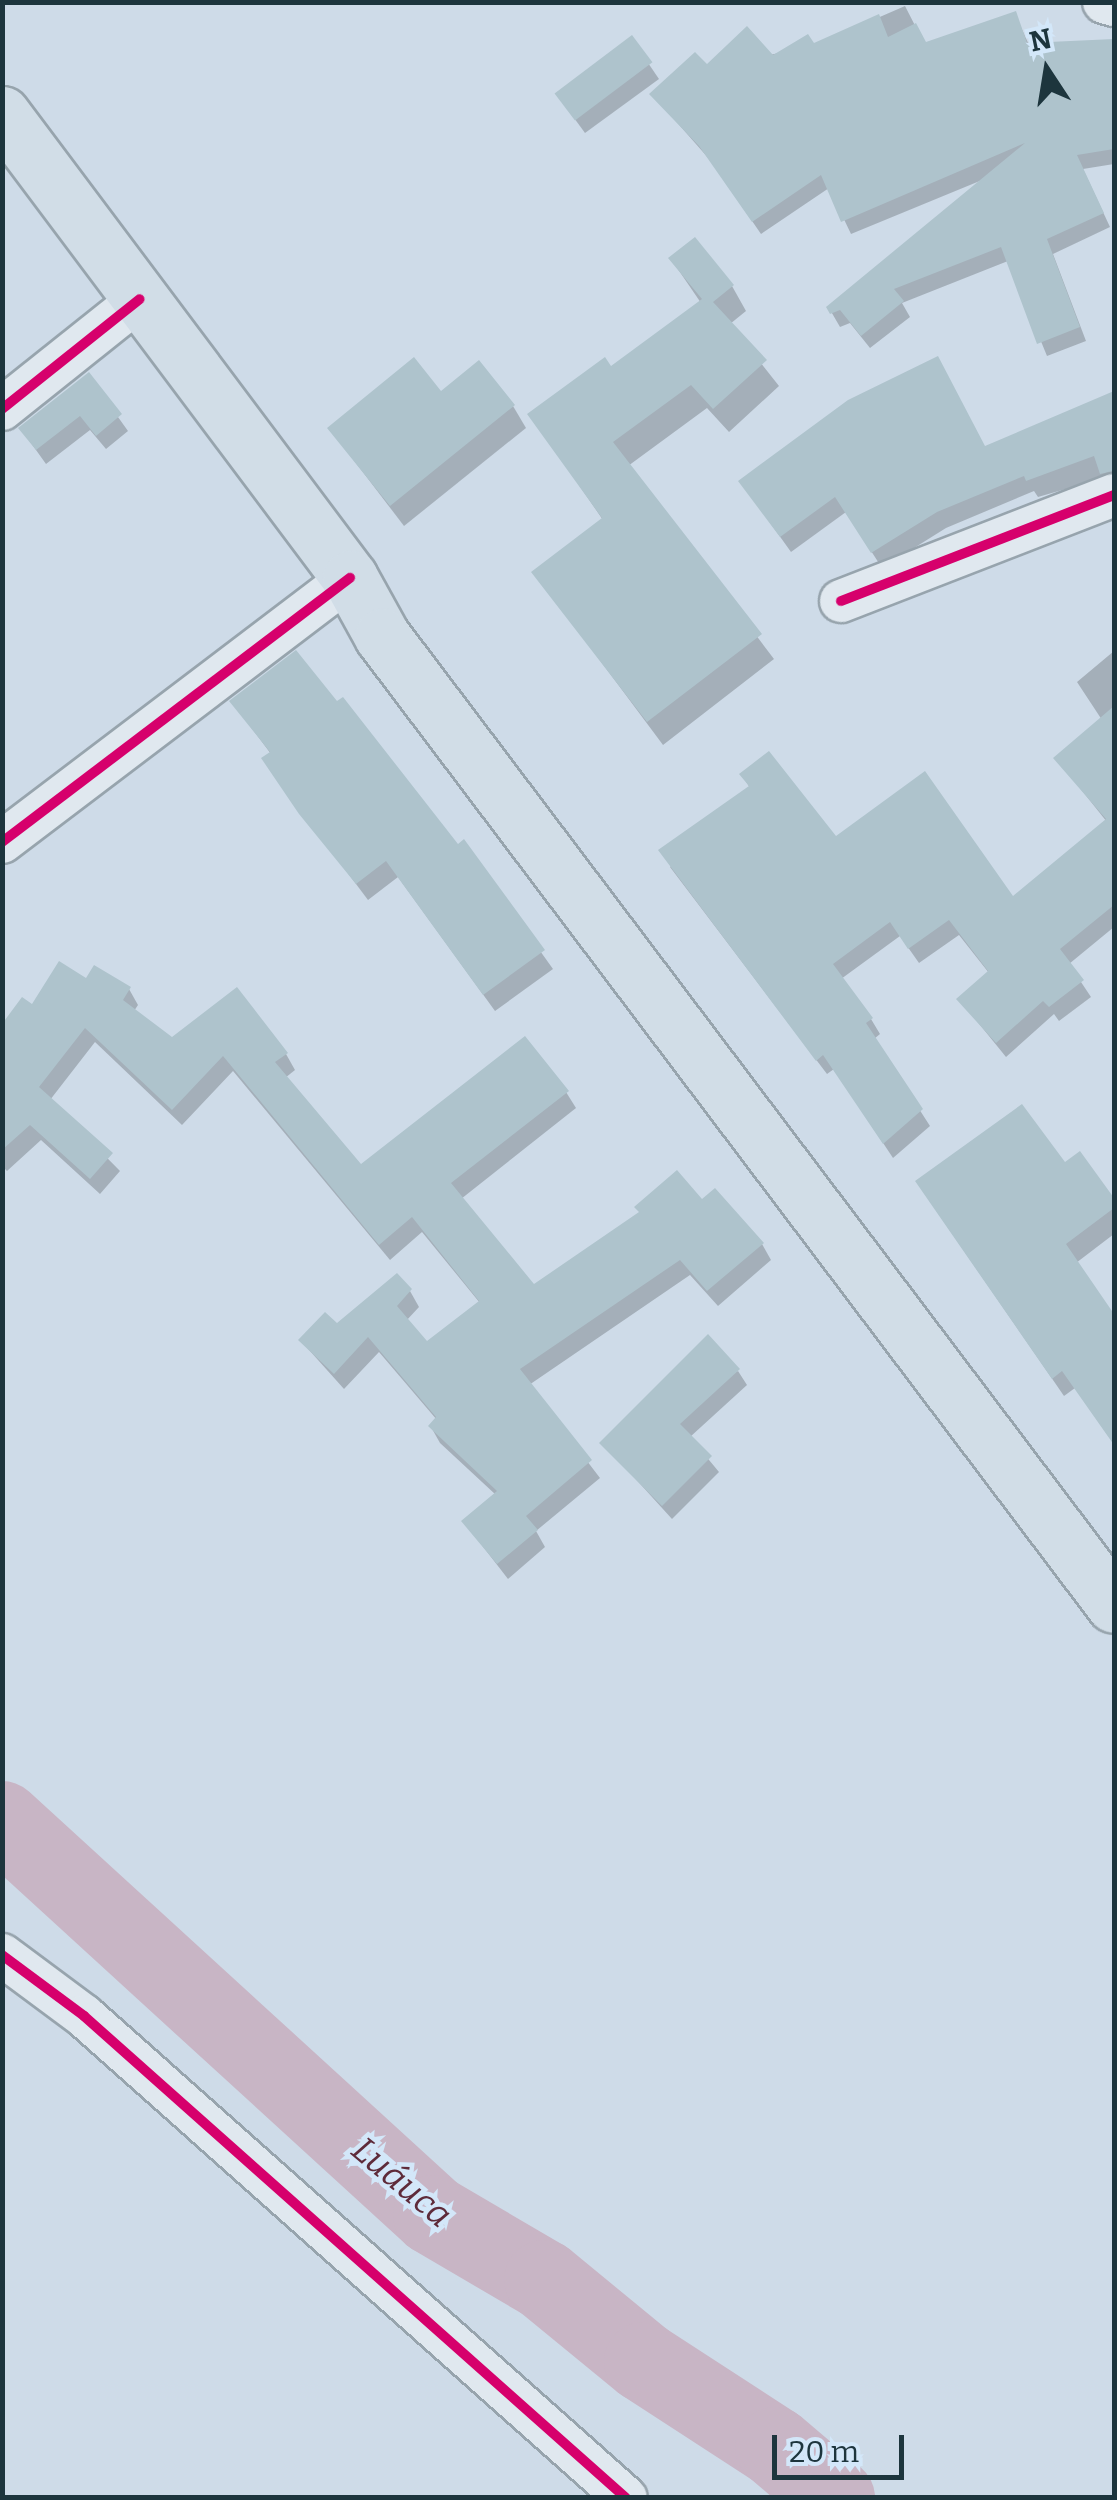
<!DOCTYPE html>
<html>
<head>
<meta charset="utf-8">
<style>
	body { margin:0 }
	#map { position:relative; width:1117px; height:2500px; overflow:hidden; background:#cedbe8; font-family:Bitter,serif }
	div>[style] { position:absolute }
	.shadow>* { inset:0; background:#0003 }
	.river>* { height:80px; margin:-40px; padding:0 40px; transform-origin:40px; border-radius:40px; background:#c8b5c5 }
	.building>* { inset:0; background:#aec3cc; transform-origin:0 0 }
	.roads { filter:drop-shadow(2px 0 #97a4ad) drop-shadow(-2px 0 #97a4ad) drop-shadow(0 2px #97a4ad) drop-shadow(0 -2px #97a4ad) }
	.street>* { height:42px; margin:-21px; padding:0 21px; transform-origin:21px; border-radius:21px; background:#e0e8ef }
	.primary>* { height:55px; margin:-27.5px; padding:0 27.5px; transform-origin:27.5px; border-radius:27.5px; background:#d1dde7 }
	.cycleway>* { height:10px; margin:-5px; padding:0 5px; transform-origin:5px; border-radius:5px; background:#d6006c }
	span { translate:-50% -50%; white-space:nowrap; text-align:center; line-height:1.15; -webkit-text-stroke:9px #d3e7f9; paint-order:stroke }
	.water-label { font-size:35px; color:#5e2b3a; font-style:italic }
	.frame { position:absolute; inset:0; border:5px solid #1d353d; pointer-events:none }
	.north { position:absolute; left:997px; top:20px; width:100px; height:100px; -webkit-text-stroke:8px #d3e7f9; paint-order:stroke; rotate:348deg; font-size:28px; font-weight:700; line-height:40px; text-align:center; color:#1d353d }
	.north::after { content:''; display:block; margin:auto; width:35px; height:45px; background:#1d353d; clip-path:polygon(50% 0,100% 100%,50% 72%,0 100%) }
	.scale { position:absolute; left:772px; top:2435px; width:132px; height:45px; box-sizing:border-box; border:5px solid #1d353d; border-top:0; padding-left:12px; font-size:30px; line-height:35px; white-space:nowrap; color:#1d353d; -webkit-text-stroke:8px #d3e7f9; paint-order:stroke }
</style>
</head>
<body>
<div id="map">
	<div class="shadow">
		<div style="clip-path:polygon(905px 6px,925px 45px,1015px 14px,1029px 45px,1114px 41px,1114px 164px,1083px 169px,1110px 227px,1053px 254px,1086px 341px,1047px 356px,1008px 261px,902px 303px,910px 317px,870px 348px,850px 323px,840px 327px,829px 308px,987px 178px,851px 234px,829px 188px,761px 234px,710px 160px,652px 94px,707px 68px,813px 46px)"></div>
		<div style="clip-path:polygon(631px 38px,659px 79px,585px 133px,566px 107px)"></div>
		<div style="clip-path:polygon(671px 259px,732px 286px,746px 311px,730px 324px,779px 386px,729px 432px,707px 408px,628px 466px,774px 659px,663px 745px,535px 573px,603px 520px,530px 414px,610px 369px,701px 303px)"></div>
		<div style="clip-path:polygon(88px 375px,128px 431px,106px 449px,90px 430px,46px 464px,21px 429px)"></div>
		<div style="clip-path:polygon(1110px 395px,1114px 475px,1038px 497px,1034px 491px,946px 528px,882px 568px,846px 512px,791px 552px,741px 482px,984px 449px)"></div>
		<div style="clip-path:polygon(513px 406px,526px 428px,404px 526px,330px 429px)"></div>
		<div style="clip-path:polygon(1114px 651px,1114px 927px,1069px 964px,1091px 997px,1059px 1021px,1054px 1014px,1006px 1057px,959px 999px,989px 973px,959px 935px,919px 963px,900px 936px,841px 979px,871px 1019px,880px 1034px,874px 1039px,930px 1126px,893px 1158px,834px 1069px,827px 1074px,670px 867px,750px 788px,742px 775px,835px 840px,1013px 899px,1107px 822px,1056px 758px,1102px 720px,1077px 682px)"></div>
		<div style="clip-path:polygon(232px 702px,458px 847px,463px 843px,553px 969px,495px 1011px,398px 877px,368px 900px,275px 776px,271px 754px)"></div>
		<div style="clip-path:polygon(87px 982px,129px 989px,138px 1005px,134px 1011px,172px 1040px,286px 1054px,295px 1070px,285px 1078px,361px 1168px,566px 1092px,576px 1108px,461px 1199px,533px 1287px,702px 1202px,762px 1244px,771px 1260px,718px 1306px,690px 1275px,529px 1385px,600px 1478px,536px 1531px,545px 1547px,508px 1579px,464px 1522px,496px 1495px,440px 1443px,431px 1427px,437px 1420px,379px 1352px,344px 1389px,301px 1341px,410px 1291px,419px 1307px,406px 1321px,426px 1344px,480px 1303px,422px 1232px,390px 1260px,233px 1071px,182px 1125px,95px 1042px,50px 1100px,120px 1171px,100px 1194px,41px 1140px,7px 1171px,2px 1166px,2px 1028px)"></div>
		<div style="clip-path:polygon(1079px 1155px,1114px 1202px,1114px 1234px,1076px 1263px,1080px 1314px,1114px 1362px,1114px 1444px,1075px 1388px,1064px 1396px,929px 1200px,1065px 1165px)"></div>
		<div style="clip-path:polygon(738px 1371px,747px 1385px,690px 1437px,719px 1472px,672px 1519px,603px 1443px)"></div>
	</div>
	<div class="river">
		<div style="left:2px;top:1821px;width:584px;rotate:42.43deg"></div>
		<div style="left:433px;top:2215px;width:129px;rotate:30.4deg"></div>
		<div style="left:544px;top:2280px;width:129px;rotate:39.4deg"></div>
		<div style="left:644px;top:2362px;width:156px;rotate:33deg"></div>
		<div style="left:775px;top:2447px;width:79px;rotate:40.4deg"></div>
	</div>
	<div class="building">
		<div style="clip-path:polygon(1016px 11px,1027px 43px,1114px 39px,1114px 149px,1077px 155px,1104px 213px,1047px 239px,1080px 327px,1037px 344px,1001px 247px,894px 289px,904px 301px,861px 336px,840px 310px,830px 314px,826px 307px,1025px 143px,841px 222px,821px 175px,752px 222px,699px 146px,649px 94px,695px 52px,707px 64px,747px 26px,773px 55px,808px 34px,814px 43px,879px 14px,888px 37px,916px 23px,926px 42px)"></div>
		<div style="left:632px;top:35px;width:34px;height:97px;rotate:53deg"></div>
		<div style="clip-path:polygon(695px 237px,734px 285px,713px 302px,767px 360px,713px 409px,691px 385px,613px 442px,762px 634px,647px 722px,531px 572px,602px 518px,527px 414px,605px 357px,611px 366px,702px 299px,668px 258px)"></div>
		<div style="clip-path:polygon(938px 356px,985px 446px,1114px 391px,1114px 471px,1100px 474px,1094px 456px,1026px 481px,1024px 476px,937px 512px,871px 553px,835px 497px,780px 537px,738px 481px,848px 400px)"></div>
		<div style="clip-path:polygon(414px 357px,441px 391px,479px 360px,515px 405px,390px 506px,327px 428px)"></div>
		<div style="clip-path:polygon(89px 372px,122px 414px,96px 436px,80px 416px,36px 450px,18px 428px)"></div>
		<div style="clip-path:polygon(296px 650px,337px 701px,343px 697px,458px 844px,464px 839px,545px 950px,483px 995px,386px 861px,356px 884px,299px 814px,261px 758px,270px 752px,229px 701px)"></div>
		<div style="clip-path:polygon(1114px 706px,1114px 905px,1060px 949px,1084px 980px,1049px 1007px,1043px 1001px,996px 1043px,956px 999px,988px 971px,949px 920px,908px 949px,890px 922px,833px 964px,873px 1018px,866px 1023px,923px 1109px,883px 1144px,823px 1055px,816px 1061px,658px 850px,749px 786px,739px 774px,769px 751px,836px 836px,925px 771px,1013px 896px,1106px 819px,1053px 758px)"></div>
		<div style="clip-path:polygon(59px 961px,86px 978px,94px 965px,131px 987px,123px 1000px,172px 1037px,237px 987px,288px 1053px,275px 1062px,361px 1164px,525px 1036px,569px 1091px,451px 1183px,534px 1284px,639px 1212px,634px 1207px,677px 1170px,702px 1199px,715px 1188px,764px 1243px,707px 1291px,680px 1260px,520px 1369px,592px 1460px,526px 1516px,538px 1530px,497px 1564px,461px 1521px,497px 1491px,428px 1426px,436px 1417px,368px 1337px,334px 1374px,298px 1340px,325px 1312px,337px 1323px,397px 1273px,412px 1289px,397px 1306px,427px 1341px,479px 1301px,412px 1217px,379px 1245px,223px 1056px,172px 1110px,85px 1028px,39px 1087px,113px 1153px,90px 1179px,30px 1125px,2px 1150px,2px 1024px,22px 997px,32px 1004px)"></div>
		<div style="clip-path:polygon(1022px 1104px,1065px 1162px,1080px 1151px,1114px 1198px,1114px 1208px,1066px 1244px,1114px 1314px,1114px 1445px,1062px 1371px,1052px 1379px,915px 1181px)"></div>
		<div style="clip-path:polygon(708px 1334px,740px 1369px,680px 1424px,712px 1456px,662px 1506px,599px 1443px)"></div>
	</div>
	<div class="roads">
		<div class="street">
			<div style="left:1104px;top:2px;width:10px;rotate:17deg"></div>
			<div style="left:2px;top:409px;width:176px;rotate:-38.6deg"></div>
			<div style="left:841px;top:601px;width:293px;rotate:-21.2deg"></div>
			<div style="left:2px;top:842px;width:437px;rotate:-37.2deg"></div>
			<div style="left:2px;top:1955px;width:102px;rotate:36.6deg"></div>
			<div style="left:84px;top:2016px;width:725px;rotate:41.65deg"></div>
		</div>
		<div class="primary">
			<div style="left:2px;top:114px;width:580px;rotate:53.13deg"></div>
			<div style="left:350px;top:578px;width:66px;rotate:61.1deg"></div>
			<div style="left:382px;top:636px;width:1214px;rotate:52.93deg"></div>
		</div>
	</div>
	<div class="cycleway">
		<div style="left:2px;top:409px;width:176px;rotate:-38.6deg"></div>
		<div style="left:841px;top:601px;width:293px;rotate:-21.2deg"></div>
		<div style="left:2px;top:842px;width:437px;rotate:-37.2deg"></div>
		<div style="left:2px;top:1955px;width:102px;rotate:36.6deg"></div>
		<div style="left:84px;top:2016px;width:725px;rotate:41.65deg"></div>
	</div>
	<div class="water-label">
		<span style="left:402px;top:2182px;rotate:40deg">Luáuca</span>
	</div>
	<div class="frame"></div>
	<div class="north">N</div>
	<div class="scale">20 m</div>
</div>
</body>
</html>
